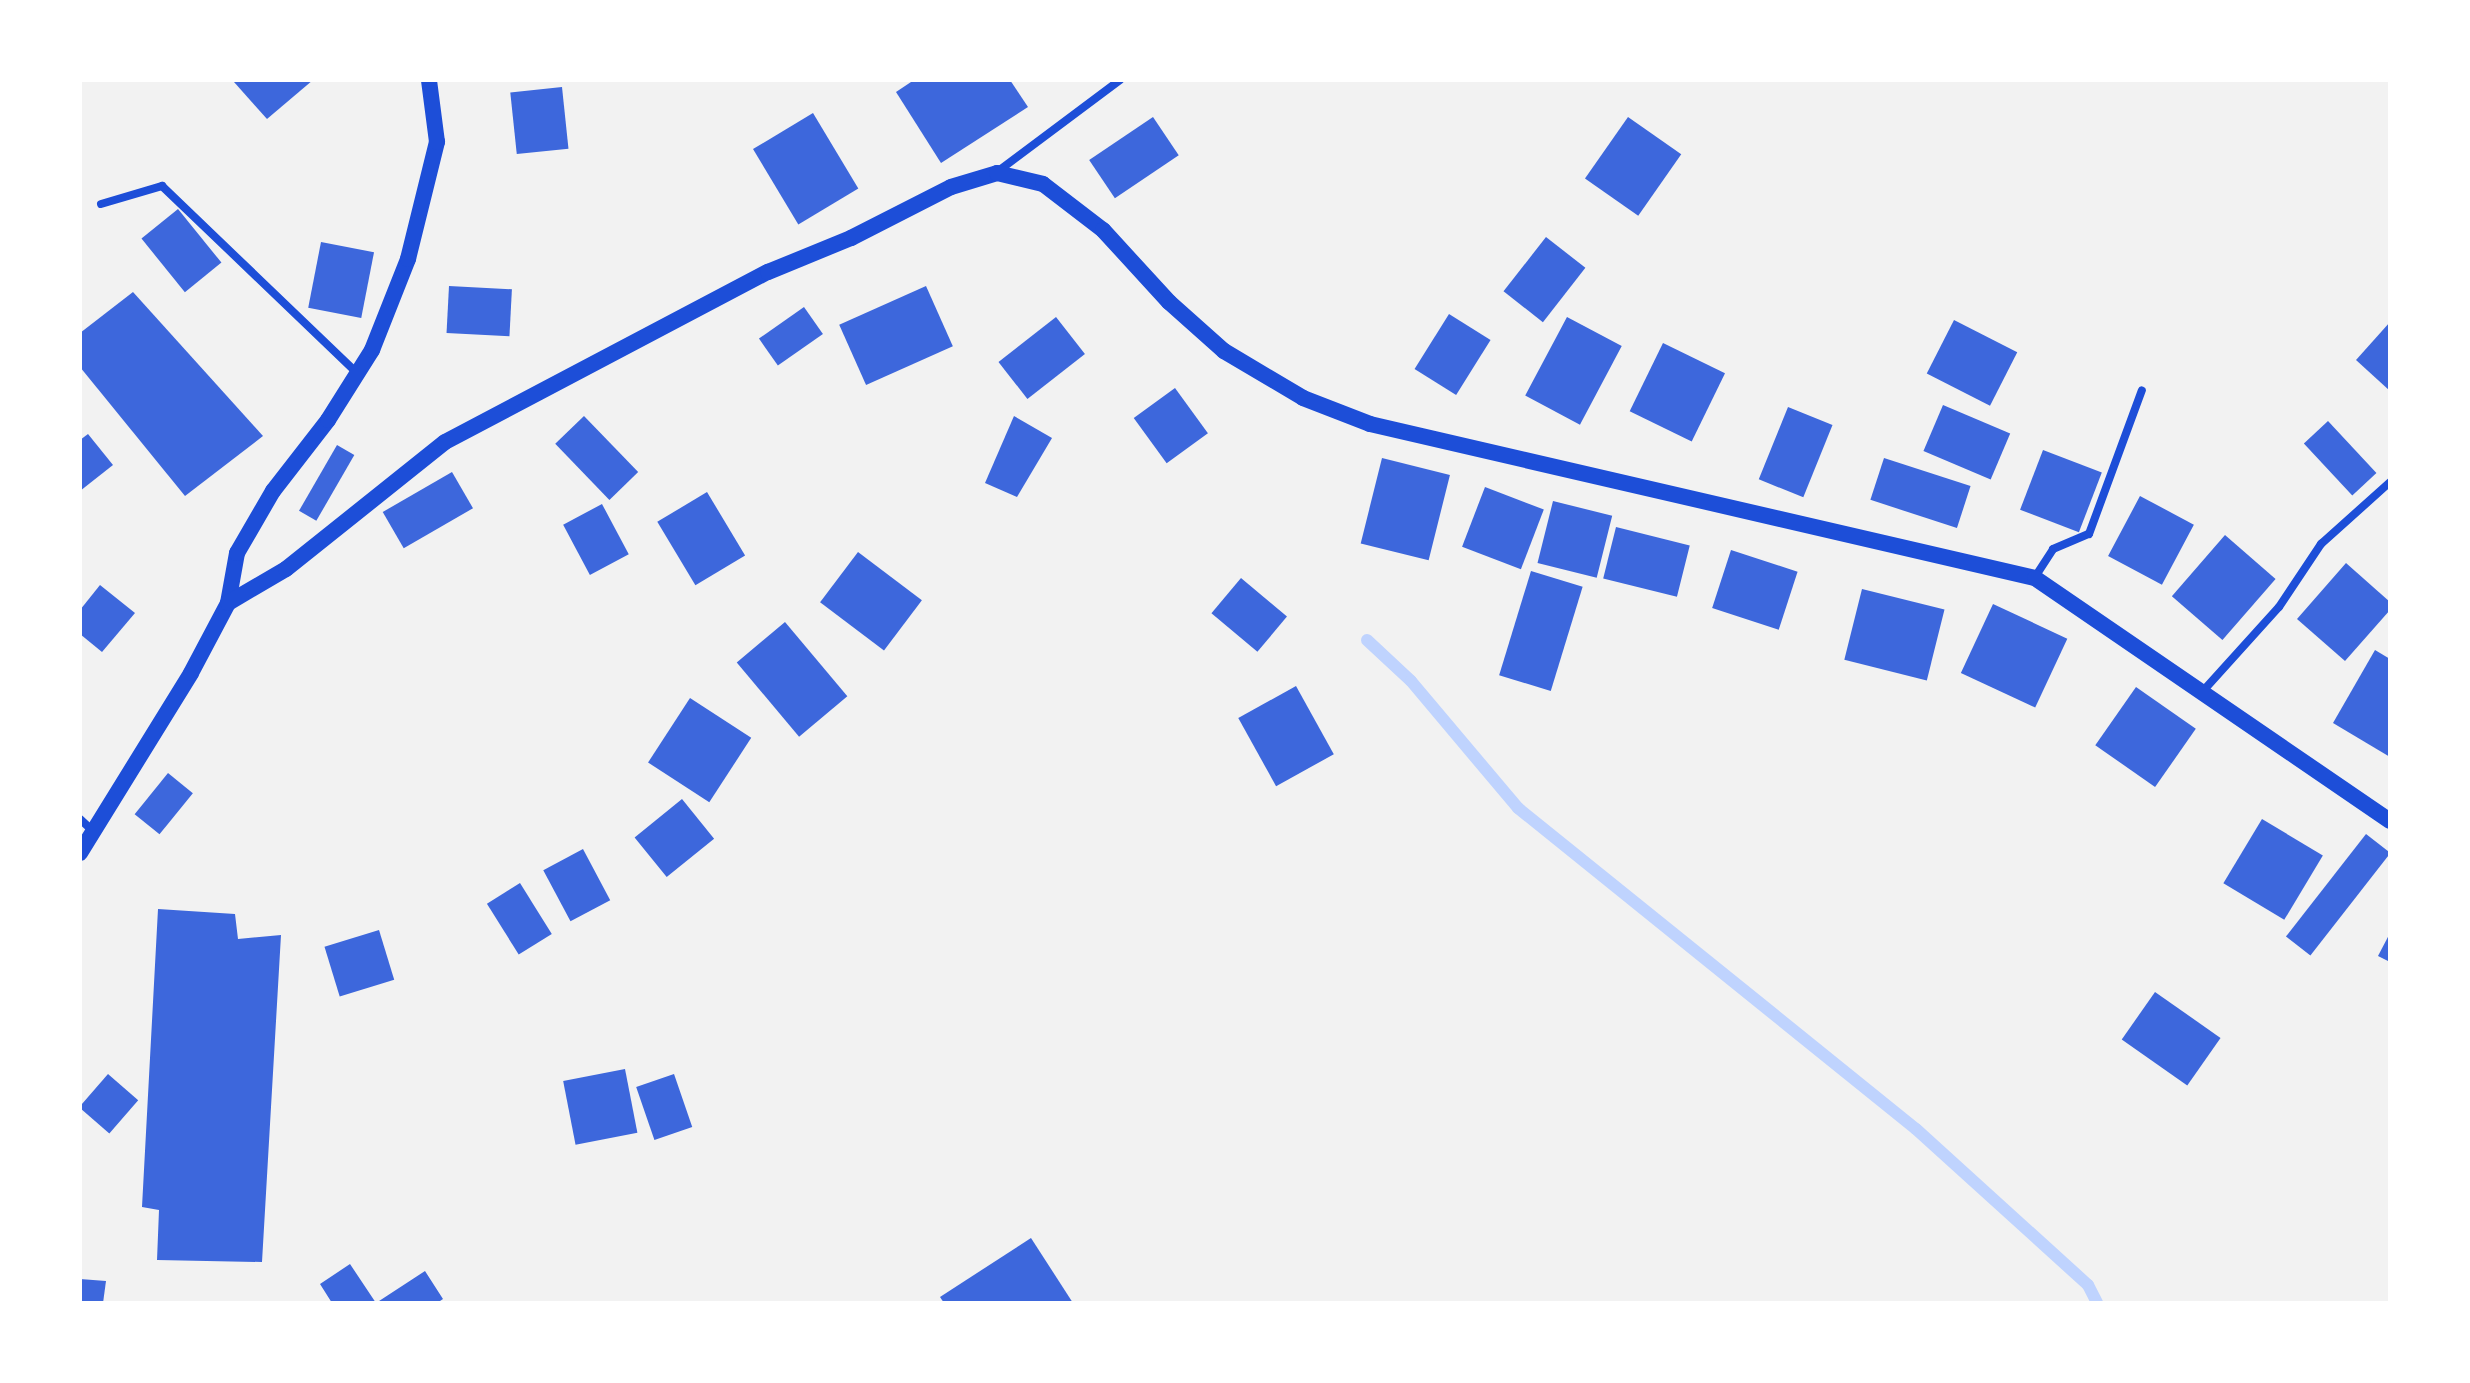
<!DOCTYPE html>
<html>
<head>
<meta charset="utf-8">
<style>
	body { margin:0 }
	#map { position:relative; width:2470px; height:1383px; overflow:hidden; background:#f2f2f2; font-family:"Noto Sans",sans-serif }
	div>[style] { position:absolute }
	.stream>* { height:12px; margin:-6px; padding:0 6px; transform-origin:6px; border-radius:6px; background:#bfd3fe }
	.building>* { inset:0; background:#3d67dc; transform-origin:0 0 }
	.minor>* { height:8px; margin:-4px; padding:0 4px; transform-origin:4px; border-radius:4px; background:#1d4ed8 }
	.secondary>* { height:16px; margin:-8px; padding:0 8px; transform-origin:8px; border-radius:8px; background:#1d4ed8 }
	span { translate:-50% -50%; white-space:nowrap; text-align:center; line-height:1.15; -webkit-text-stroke:7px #fff; paint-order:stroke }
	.frame { position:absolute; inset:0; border:82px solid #fff; pointer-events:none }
</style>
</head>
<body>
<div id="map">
	<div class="stream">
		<div style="left:1367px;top:640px;width:60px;rotate:43deg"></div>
		<div style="left:1411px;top:681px;width:166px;rotate:49.9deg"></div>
		<div style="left:1518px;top:808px;width:511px;rotate:38.89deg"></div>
		<div style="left:1916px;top:1129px;width:232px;rotate:42.2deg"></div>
		<div style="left:2088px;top:1285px;width:20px;rotate:63deg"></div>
	</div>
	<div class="building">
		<div style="clip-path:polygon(313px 80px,267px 119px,234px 82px,236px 80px)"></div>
		<div style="clip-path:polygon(914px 80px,1010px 80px,1028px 107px,941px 163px,896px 92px)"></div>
		<div style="left:562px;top:87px;width:62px;height:52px;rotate:84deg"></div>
		<div style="left:813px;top:113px;width:88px;height:70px;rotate:59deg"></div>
		<div style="left:1153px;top:117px;width:46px;height:77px;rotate:56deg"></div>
		<div style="left:1628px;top:117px;width:65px;height:75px;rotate:35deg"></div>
		<div style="left:178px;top:209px;width:69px;height:47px;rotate:51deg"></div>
		<div style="left:1546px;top:237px;width:50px;height:69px;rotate:38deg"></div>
		<div style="left:321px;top:242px;width:54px;height:67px;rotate:11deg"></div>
		<div style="left:449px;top:286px;width:63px;height:47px;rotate:3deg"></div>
		<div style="left:926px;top:286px;width:66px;height:95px;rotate:66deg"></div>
		<div style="clip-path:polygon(133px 292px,263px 436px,185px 496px,80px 367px,80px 333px)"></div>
		<div style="left:804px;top:307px;width:33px;height:55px;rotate:55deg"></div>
		<div style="left:1449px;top:314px;width:49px;height:65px;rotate:32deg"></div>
		<div style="left:1056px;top:317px;width:47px;height:73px;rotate:52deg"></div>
		<div style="left:1567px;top:317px;width:62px;height:89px;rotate:28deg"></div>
		<div style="left:1954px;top:320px;width:71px;height:60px;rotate:27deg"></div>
		<div style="clip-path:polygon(2390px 322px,2390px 391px,2356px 360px)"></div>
		<div style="left:1663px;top:343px;width:69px;height:76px;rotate:26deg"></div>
		<div style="left:1175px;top:388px;width:56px;height:51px;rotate:54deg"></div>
		<div style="left:1943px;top:405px;width:73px;height:50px;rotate:23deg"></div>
		<div style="left:1788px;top:407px;width:48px;height:78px;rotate:22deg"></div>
		<div style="left:584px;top:416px;width:78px;height:40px;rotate:46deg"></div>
		<div style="clip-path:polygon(1014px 416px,1052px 438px,1017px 497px,985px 483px)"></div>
		<div style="left:2328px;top:421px;width:71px;height:33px;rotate:47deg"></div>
		<div style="clip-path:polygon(88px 434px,113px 465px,80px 491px,80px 440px)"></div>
		<div style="left:337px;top:445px;width:20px;height:76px;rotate:30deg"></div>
		<div style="left:2043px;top:450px;width:63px;height:64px;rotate:21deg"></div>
		<div style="left:1382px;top:458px;width:70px;height:88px;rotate:14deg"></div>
		<div style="left:1884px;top:458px;width:91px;height:44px;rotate:18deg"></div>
		<div style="left:452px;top:472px;width:42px;height:80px;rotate:60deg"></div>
		<div style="left:1485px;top:487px;width:63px;height:64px;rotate:21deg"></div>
		<div style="left:707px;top:492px;width:74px;height:58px;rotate:59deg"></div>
		<div style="left:2140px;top:496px;width:61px;height:68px;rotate:28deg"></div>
		<div style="left:1553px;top:501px;width:61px;height:64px;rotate:14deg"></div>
		<div style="left:602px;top:504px;width:57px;height:44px;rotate:62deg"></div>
		<div style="left:1616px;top:527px;width:76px;height:53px;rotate:14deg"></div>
		<div style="left:2225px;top:535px;width:67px;height:81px;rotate:41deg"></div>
		<div style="left:1731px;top:550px;width:70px;height:61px;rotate:18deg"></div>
		<div style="left:858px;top:552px;width:80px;height:63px;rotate:37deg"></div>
		<div style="clip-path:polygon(2346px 563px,2390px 602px,2390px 610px,2345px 661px,2297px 619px)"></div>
		<div style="left:1531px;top:571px;width:54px;height:109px;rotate:17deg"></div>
		<div style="left:1241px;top:578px;width:60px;height:46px;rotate:40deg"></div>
		<div style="clip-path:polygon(100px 585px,135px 613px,102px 652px,80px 634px,80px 610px)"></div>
		<div style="left:1862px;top:589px;width:85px;height:73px;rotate:14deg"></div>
		<div style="left:1993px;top:604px;width:82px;height:76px;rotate:25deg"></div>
		<div style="left:785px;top:622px;width:97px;height:63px;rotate:50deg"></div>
		<div style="clip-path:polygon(2375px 650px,2390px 659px,2390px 757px,2333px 723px)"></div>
		<div style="left:1296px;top:686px;width:78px;height:66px;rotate:61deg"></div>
		<div style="left:2136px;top:687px;width:73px;height:71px;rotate:35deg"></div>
		<div style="left:690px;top:698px;width:73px;height:77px;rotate:33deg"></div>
		<div style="left:168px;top:773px;width:32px;height:53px;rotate:39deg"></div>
		<div style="left:682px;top:799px;width:51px;height:61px;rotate:51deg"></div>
		<div style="left:2262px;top:819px;width:71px;height:75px;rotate:31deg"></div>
		<div style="left:2366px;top:834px;width:31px;height:130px;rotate:38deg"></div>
		<div style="left:583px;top:849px;width:58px;height:45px;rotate:62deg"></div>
		<div style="left:520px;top:883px;width:60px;height:39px;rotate:58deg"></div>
		<div style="clip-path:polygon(158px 909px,235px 914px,238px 939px,281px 935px,262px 1262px,157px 1260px,159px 1210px,142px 1207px)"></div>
		<div style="left:379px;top:930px;width:52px;height:57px;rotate:73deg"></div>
		<div style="clip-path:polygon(2390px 933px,2390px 962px,2378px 956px)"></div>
		<div style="left:2155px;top:992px;width:80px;height:58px;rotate:35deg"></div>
		<div style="left:625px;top:1069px;width:65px;height:63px;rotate:79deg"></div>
		<div style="left:108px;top:1074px;width:40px;height:44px;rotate:41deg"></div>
		<div style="left:674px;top:1074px;width:56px;height:40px;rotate:71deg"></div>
		<div style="clip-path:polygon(1031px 1238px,1073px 1303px,944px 1303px,940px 1297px)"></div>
		<div style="clip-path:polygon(350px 1264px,376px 1303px,425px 1271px,443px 1299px,437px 1303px,332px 1303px,320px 1284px)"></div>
		<div style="clip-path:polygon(80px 1279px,106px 1281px,103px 1303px,80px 1303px)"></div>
	</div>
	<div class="minor">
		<div style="left:997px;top:172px;width:154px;rotate:-36.8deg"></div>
		<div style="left:101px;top:204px;width:64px;rotate:-16.4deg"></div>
		<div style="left:162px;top:186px;width:270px;rotate:43.8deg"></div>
		<div style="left:2035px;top:577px;width:33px;rotate:-57deg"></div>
		<div style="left:2053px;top:549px;width:39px;rotate:-23deg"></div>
		<div style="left:2089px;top:534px;width:153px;rotate:-69.8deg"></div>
		<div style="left:2203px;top:691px;width:113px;rotate:-47.9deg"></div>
		<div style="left:2279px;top:607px;width:76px;rotate:-56.3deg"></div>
		<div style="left:2321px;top:544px;width:93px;rotate:-41.9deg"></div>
		<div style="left:80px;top:819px;width:18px;rotate:43deg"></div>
	</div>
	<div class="secondary">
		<div style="left:228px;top:603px;width:51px;rotate:-79.8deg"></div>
		<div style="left:237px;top:553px;width:72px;rotate:-59.9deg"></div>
		<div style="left:273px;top:491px;width:90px;rotate:-52.2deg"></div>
		<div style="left:328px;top:420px;width:83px;rotate:-57.8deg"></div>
		<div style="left:372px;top:350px;width:98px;rotate:-68.4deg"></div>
		<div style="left:408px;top:259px;width:121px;rotate:-76.1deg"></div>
		<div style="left:437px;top:142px;width:63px;rotate:-97.4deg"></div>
		<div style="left:80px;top:853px;width:211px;rotate:-58.3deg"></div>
		<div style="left:191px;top:673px;width:79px;rotate:-62.1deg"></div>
		<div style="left:228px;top:603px;width:67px;rotate:-30.4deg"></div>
		<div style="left:286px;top:569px;width:203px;rotate:-38.6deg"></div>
		<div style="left:445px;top:442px;width:365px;rotate:-27.8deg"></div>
		<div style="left:768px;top:272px;width:90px;rotate:-22.3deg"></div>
		<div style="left:851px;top:238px;width:112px;rotate:-27deg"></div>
		<div style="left:951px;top:187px;width:48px;rotate:-16.9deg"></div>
		<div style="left:997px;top:173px;width:47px;rotate:13.4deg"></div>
		<div style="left:1043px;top:184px;width:76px;rotate:37.5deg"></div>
		<div style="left:1103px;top:230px;width:98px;rotate:47.5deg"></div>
		<div style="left:1169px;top:302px;width:74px;rotate:41.7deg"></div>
		<div style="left:1224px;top:351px;width:92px;rotate:30.7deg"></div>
		<div style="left:1303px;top:398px;width:72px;rotate:21.2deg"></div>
		<div style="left:1370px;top:424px;width:683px;rotate:13.04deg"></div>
		<div style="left:2035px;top:578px;width:430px;rotate:34.4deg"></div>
	</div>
	<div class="frame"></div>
</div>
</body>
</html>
